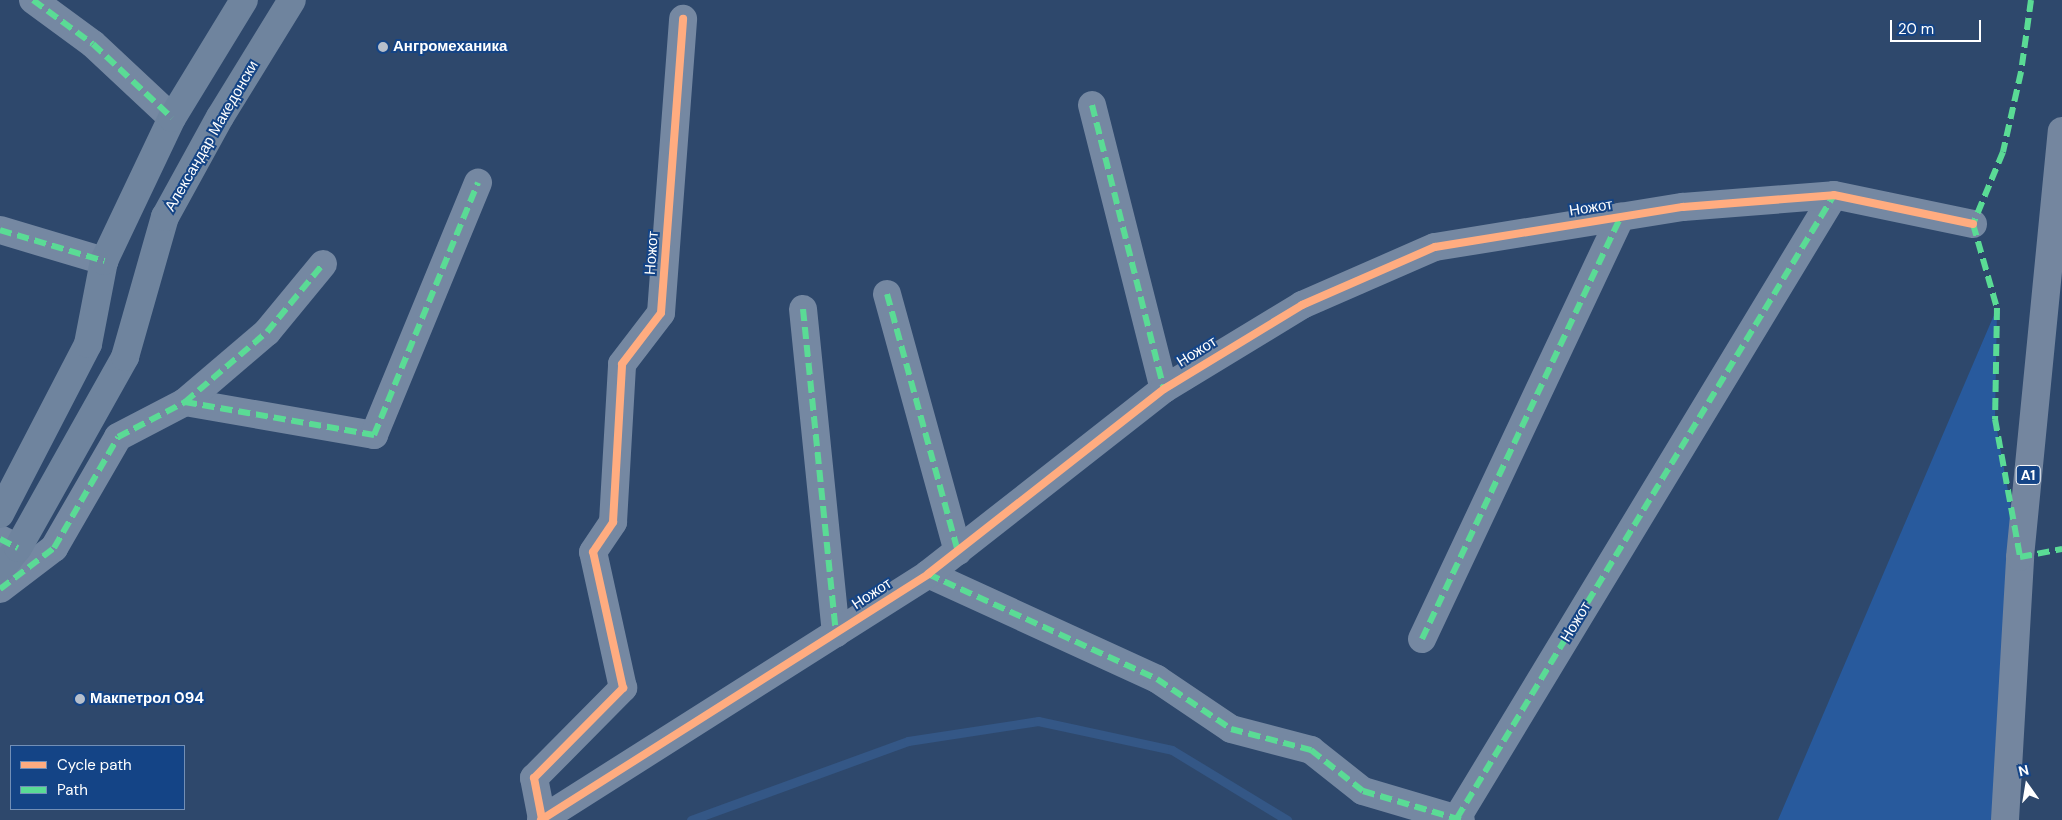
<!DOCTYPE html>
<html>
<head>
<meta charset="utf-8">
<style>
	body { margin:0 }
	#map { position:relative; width:2062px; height:820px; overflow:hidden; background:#2e486c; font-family:"DM Sans",sans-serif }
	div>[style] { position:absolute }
	.green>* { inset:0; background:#285a9d }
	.stream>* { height:9px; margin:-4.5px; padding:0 4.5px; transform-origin:4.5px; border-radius:4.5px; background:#345786 }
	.street>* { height:28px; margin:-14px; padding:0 14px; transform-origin:14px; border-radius:14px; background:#7588a2 }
	.secondary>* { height:28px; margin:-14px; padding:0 14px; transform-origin:14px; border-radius:14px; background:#6f849e }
	.primary>* { height:28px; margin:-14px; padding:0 14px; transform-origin:14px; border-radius:14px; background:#74869f }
	.quiet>* { height:6px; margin-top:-3px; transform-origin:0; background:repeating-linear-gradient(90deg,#5adb95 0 12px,transparent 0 18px) }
	.cycleway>* { height:8px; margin:-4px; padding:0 4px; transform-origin:4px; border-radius:4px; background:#ffac80 }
	.dots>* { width:14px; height:14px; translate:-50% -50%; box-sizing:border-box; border:2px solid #144486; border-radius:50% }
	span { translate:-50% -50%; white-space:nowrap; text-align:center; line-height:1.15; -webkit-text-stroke:4px #144486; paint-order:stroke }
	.shield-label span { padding:1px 4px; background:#144486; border:1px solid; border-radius:4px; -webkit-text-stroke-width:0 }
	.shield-label { font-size:14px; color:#fff; font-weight:700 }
	.poi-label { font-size:15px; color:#fff; font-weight:700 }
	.left { translate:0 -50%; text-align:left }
	.street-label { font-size:15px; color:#fff }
	.legend { position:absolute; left:10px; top:745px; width:175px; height:65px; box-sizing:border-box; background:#144486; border:1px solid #728fb6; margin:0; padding:6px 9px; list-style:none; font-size:15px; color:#fff }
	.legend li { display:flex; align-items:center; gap:10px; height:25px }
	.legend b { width:25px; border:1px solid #728fb6 }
	.north { position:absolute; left:2002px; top:760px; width:50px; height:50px; -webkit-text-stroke:4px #144486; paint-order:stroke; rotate:347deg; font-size:14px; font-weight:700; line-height:20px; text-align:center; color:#fff }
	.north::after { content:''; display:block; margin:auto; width:18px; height:22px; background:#fff; clip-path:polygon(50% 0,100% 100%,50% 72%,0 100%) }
	.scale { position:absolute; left:1890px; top:20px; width:91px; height:22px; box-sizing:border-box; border:2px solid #fff; border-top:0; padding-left:6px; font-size:15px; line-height:18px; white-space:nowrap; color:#fff; -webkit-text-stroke:4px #144486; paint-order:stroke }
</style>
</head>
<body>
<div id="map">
	<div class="green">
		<div style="clip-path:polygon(1997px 308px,1995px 419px,2020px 557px,2005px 820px,1778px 820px)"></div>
	</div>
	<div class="stream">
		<div style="left:691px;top:820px;width:231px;rotate:-20deg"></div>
		<div style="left:908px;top:741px;width:132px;rotate:-8.7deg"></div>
		<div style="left:1038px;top:721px;width:137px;rotate:12.2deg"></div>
		<div style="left:1172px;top:750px;width:135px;rotate:31.3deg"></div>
	</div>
	<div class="street">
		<div style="left:33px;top:0;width:74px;rotate:36.3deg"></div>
		<div style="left:93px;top:44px;width:108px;rotate:43.1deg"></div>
		<div style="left:1092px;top:105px;width:293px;rotate:75.8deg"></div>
		<div style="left:0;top:230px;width:109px;rotate:16.6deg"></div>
		<div style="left:887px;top:294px;width:267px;rotate:74.6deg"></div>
		<div style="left:803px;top:309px;width:326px;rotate:84.2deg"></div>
		<div style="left:185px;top:402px;width:192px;rotate:9.9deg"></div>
		<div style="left:374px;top:435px;width:273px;rotate:-67.6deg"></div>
		<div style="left:0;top:539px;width:20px;rotate:27deg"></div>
		<div style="left:928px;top:574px;width:252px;rotate:24.6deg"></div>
		<div style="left:1157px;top:679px;width:89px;rotate:34deg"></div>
		<div style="left:1231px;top:729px;width:83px;rotate:14.7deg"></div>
		<div style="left:1311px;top:750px;width:66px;rotate:38.3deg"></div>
		<div style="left:1363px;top:791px;width:102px;rotate:16.5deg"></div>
		<div style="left:0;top:589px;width:68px;rotate:-37.2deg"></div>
		<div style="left:54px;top:548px;width:128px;rotate:-60deg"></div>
		<div style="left:118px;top:437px;width:76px;rotate:-27.6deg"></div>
		<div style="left:185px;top:402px;width:108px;rotate:-40.5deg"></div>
		<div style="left:267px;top:332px;width:88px;rotate:-50.5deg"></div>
		<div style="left:1422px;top:639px;width:467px;rotate:-64.8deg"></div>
		<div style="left:1457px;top:818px;width:728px;rotate:-58.82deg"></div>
		<div style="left:542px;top:819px;width:42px;rotate:-101deg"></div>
		<div style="left:534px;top:778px;width:127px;rotate:-45.3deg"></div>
		<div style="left:623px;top:688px;width:139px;rotate:-102.4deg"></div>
		<div style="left:593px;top:552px;width:36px;rotate:-56deg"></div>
		<div style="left:613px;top:522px;width:158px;rotate:-86.7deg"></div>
		<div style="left:622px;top:364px;width:64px;rotate:-52.6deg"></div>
		<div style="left:661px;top:313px;width:295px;rotate:-85.7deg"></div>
		<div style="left:541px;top:820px;width:459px;rotate:-32.4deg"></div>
		<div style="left:928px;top:574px;width:300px;rotate:-38.1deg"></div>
		<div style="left:1164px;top:389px;width:162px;rotate:-31.3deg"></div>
		<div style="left:1302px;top:305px;width:145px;rotate:-23.6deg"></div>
		<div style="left:1435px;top:247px;width:251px;rotate:-9.2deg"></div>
		<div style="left:1683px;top:207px;width:151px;rotate:-4.5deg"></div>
		<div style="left:1834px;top:195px;width:142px;rotate:11.8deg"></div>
	</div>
	<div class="secondary">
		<div style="left:0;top:514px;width:191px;rotate:-62.6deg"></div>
		<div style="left:88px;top:344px;width:85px;rotate:-79.1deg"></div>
		<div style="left:104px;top:261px;width:158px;rotate:-64.6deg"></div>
		<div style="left:172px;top:118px;width:138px;rotate:-58.6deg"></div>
		<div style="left:0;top:570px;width:28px;rotate:-51deg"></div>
		<div style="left:18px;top:548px;width:219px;rotate:-60.7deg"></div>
		<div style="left:125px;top:357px;width:146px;rotate:-74.1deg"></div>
		<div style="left:165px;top:217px;width:114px;rotate:-61.2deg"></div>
		<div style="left:220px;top:117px;width:137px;rotate:-58.4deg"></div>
	</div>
	<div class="primary">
		<div style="left:2005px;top:820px;width:263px;rotate:-86.7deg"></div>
		<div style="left:2020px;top:557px;width:428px;rotate:-84.4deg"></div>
	</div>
	<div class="quiet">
		<div style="left:33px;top:0;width:74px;rotate:36.3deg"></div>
		<div style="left:93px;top:44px;width:108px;rotate:43.1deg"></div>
		<div style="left:2031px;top:0;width:73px;rotate:97.9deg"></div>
		<div style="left:2021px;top:72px;width:82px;rotate:102.7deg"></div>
		<div style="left:2003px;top:152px;width:78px;rotate:112.6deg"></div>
		<div style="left:1973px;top:224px;width:87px;rotate:74.1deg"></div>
		<div style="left:1997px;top:308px;width:111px;rotate:91deg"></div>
		<div style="left:1995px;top:419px;width:140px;rotate:79.7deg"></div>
		<div style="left:2020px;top:557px;width:43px;rotate:-10.8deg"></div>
		<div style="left:1092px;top:105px;width:293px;rotate:75.8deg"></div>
		<div style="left:0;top:230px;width:109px;rotate:16.6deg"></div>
		<div style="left:887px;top:294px;width:267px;rotate:74.6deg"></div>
		<div style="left:803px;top:309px;width:326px;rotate:84.2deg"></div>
		<div style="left:185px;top:402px;width:192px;rotate:9.9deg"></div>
		<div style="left:374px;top:435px;width:273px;rotate:-67.6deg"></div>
		<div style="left:0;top:539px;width:20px;rotate:27deg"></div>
		<div style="left:928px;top:574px;width:252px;rotate:24.6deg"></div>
		<div style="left:1157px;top:679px;width:89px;rotate:34deg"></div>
		<div style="left:1231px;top:729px;width:83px;rotate:14.7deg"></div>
		<div style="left:1311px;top:750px;width:66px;rotate:38.3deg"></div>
		<div style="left:1363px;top:791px;width:102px;rotate:16.5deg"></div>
		<div style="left:0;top:589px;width:68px;rotate:-37.2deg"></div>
		<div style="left:54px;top:548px;width:128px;rotate:-60deg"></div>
		<div style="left:118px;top:437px;width:76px;rotate:-27.6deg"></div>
		<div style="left:185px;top:402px;width:108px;rotate:-40.5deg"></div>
		<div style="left:267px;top:332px;width:88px;rotate:-50.5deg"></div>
		<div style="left:1422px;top:639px;width:467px;rotate:-64.8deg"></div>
		<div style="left:1457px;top:818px;width:728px;rotate:-58.82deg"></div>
	</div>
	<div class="cycleway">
		<div style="left:542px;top:819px;width:42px;rotate:-101deg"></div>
		<div style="left:534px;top:778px;width:127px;rotate:-45.3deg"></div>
		<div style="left:623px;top:688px;width:139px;rotate:-102.4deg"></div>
		<div style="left:593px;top:552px;width:36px;rotate:-56deg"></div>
		<div style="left:613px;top:522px;width:158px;rotate:-86.7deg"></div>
		<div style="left:622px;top:364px;width:64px;rotate:-52.6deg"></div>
		<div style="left:661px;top:313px;width:295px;rotate:-85.7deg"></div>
		<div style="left:541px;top:820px;width:459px;rotate:-32.4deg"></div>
		<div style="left:928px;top:574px;width:300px;rotate:-38.1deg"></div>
		<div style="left:1164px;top:389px;width:162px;rotate:-31.3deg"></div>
		<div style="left:1302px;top:305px;width:145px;rotate:-23.6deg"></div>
		<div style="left:1435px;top:247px;width:251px;rotate:-9.2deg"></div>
		<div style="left:1683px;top:207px;width:151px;rotate:-4.5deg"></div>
		<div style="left:1834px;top:195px;width:142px;rotate:11.8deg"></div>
	</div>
	<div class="dots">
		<div style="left:383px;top:47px;background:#b6bfcc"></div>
		<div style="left:80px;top:699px;background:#b6bfcc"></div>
	</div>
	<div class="shield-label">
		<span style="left:2028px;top:475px">A1</span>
	</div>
	<div class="poi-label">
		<span class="left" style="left:393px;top:47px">Ангромеханика</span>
		<span class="left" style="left:90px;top:699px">Макпетрол 094</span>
	</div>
	<div class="street-label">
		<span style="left:212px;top:136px;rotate:-60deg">Александар Македонски</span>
		<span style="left:1591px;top:208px;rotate:-9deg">Ножот</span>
		<span style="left:652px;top:253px;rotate:-86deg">Ножот</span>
		<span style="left:1197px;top:352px;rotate:-32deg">Ножот</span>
		<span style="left:872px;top:594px;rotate:-33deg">Ножот</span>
		<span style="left:1576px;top:622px;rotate:-59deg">Ножот</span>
	</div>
	<ul class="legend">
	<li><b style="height:6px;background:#ffac80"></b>Cycle path</li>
	<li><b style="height:6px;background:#5adb95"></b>Path</li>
	</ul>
	<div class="north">N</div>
	<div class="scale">20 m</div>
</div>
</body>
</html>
